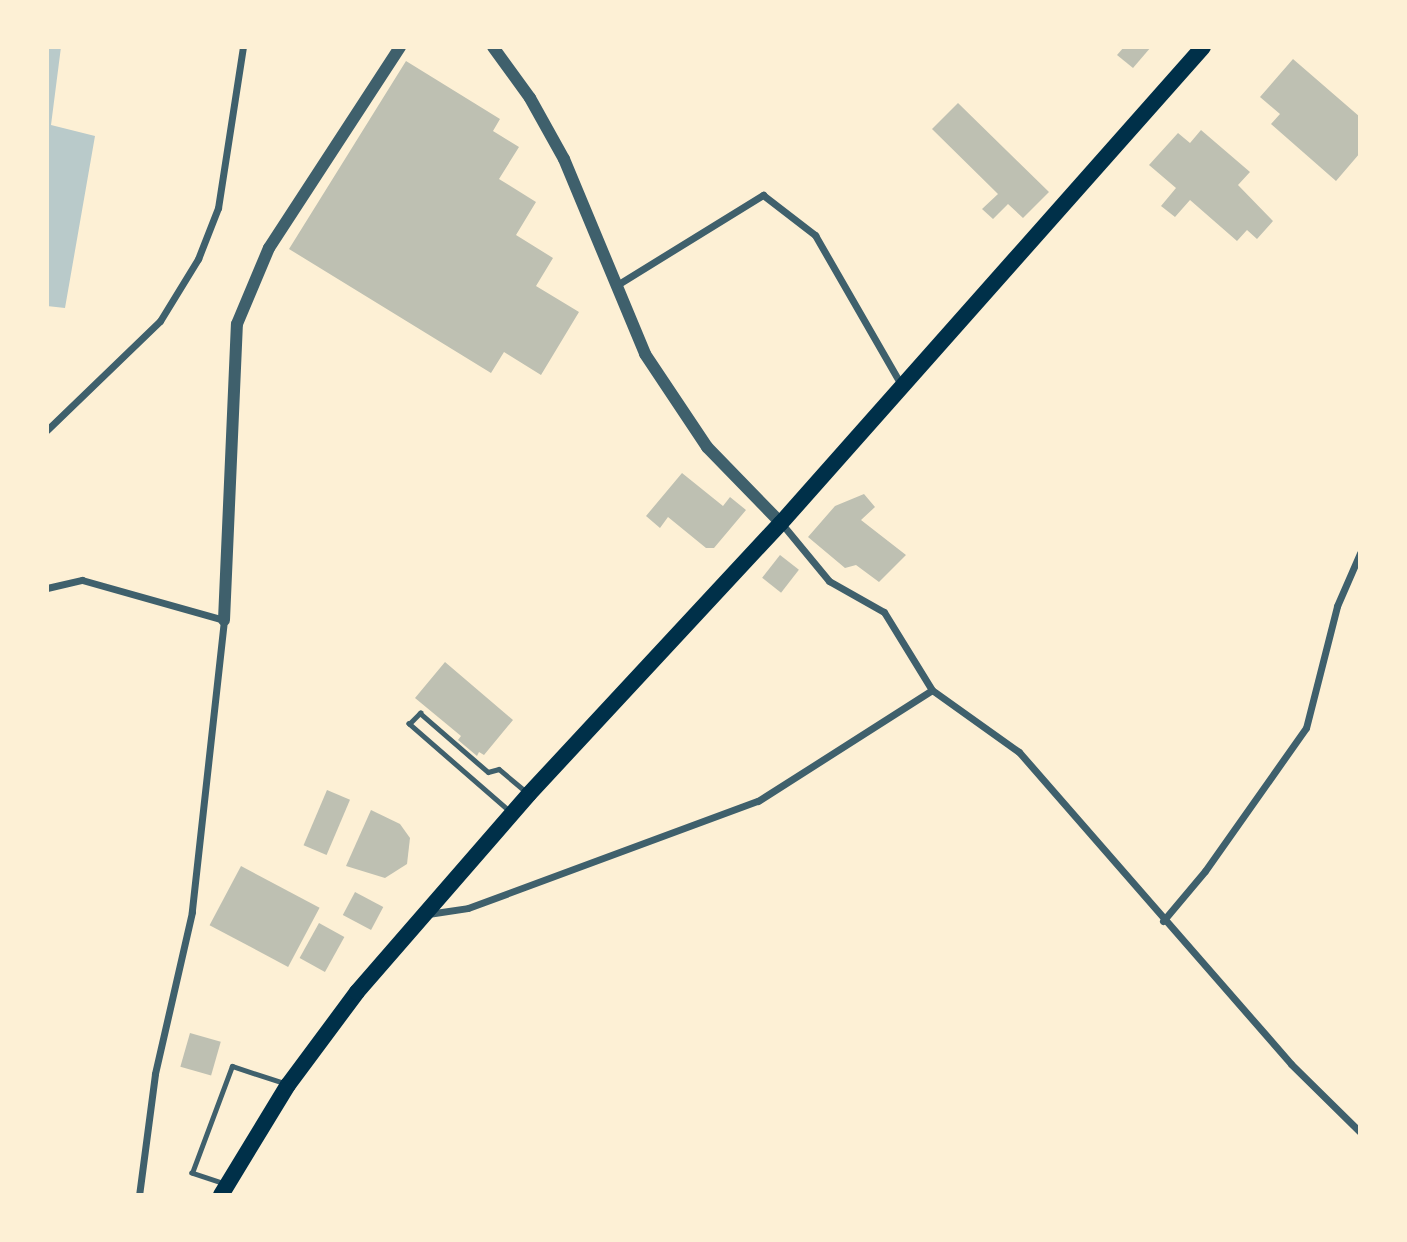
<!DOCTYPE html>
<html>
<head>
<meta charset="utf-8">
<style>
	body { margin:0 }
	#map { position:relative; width:1407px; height:1242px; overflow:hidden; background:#fdf0d5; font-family:Literata,serif }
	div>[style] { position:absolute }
	.green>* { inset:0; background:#b9caca }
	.building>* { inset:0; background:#bec0b2; transform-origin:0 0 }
	.service>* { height:4.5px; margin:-2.25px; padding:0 2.25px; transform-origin:2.25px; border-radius:2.25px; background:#3f606c }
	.minor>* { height:7px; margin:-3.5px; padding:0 3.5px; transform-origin:3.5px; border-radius:3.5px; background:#3f606c }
	.tertiary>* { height:12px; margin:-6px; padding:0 6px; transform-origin:6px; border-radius:6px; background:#3f606c }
	.trunk>* { height:16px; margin:-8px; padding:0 8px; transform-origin:8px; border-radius:8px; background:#003049 }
	span { translate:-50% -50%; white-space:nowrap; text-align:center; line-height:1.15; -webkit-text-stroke:5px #fdf0d5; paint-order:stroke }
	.frame { position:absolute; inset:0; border:49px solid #fdf0d5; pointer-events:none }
</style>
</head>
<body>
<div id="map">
	<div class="green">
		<div style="clip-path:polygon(47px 47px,61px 47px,51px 125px,95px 136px,65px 308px,47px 306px)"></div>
	</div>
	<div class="building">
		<div style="clip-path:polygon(1124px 47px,1151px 47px,1133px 68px,1117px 55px)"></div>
		<div style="clip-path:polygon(1293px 59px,1360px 117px,1360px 153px,1336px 181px,1271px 124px,1280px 114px,1260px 97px)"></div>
		<div style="clip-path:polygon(406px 61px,500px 119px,493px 131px,519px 147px,499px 179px,536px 202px,516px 235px,553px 258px,536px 286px,579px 312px,541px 375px,504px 352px,491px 373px,289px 249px)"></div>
		<div style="clip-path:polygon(958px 103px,1049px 192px,1023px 218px,1008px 204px,993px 219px,982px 209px,998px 194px,932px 129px)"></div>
		<div style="clip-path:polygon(1201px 130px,1250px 172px,1238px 185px,1273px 221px,1257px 239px,1247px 230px,1237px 241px,1190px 200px,1175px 217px,1161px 206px,1176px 188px,1149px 165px,1178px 133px,1190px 143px)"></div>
		<div style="clip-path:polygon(682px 473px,723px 506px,730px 497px,746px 510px,714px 548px,706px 548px,668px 517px,660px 528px,646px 516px)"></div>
		<div style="clip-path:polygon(864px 494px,875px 507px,861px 520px,906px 555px,879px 582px,856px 565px,845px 568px,808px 537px,835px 506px)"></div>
		<div style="left:780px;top:555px;width:24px;height:29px;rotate:38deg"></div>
		<div style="clip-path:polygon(445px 662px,513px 720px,484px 755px,479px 752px,477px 756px,458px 740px,461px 736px,415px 698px)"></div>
		<div style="left:327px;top:790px;width:25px;height:60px;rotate:23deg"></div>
		<div style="clip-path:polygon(371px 810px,400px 824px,410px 838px,407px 864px,385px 878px,346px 866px)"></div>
		<div style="left:241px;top:866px;width:89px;height:67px;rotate:28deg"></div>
		<div style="left:355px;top:892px;width:32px;height:26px;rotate:28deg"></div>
		<div style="left:319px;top:923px;width:29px;height:40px;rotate:29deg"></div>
		<div style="left:190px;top:1033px;width:32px;height:35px;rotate:16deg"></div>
	</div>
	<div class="service">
		<div style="left:509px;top:811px;width:133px;rotate:-139deg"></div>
		<div style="left:409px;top:724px;width:16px;rotate:-45deg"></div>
		<div style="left:420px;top:713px;width:90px;rotate:40.9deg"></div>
		<div style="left:488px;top:772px;width:11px;rotate:-15deg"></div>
		<div style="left:499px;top:769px;width:35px;rotate:40deg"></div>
		<div style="left:222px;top:1183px;width:32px;rotate:-162deg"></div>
		<div style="left:192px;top:1173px;width:114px;rotate:-69.5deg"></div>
		<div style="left:232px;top:1066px;width:55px;rotate:18.1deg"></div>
	</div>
	<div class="minor">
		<div style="left:617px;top:285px;width:172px;rotate:-31.7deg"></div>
		<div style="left:763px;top:195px;width:66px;rotate:37.6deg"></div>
		<div style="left:815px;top:235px;width:174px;rotate:60.1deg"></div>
		<div style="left:47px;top:430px;width:157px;rotate:-44deg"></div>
		<div style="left:160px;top:321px;width:73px;rotate:-58.5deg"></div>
		<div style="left:198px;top:259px;width:55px;rotate:-68.6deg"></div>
		<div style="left:218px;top:208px;width:163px;rotate:-81.2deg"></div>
		<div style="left:782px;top:524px;width:74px;rotate:50.5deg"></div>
		<div style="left:829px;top:581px;width:63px;rotate:29.4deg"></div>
		<div style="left:884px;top:612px;width:92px;rotate:58.4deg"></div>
		<div style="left:932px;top:690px;width:107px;rotate:35.5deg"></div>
		<div style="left:1019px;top:752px;width:414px;rotate:48.9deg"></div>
		<div style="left:1291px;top:1064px;width:97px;rotate:44.6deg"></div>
		<div style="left:47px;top:588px;width:36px;rotate:-13deg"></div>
		<div style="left:82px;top:580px;width:148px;rotate:15.7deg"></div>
		<div style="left:224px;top:620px;width:294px;rotate:96.3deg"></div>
		<div style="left:192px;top:912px;width:166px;rotate:102.9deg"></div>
		<div style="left:155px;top:1074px;width:122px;rotate:97.5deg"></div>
		<div style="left:428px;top:914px;width:40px;rotate:-8.5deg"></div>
		<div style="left:468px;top:908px;width:309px;rotate:-20.3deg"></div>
		<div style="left:758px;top:801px;width:206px;rotate:-32.5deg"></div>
		<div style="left:1163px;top:921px;width:65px;rotate:-50deg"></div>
		<div style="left:1205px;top:871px;width:175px;rotate:-54.8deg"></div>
		<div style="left:1306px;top:728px;width:126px;rotate:-75.7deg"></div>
		<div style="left:1337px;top:606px;width:58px;rotate:-66.5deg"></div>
	</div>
	<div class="tertiary">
		<div style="left:493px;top:47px;width:63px;rotate:54deg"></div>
		<div style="left:530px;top:98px;width:70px;rotate:60.9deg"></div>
		<div style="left:564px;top:159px;width:211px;rotate:67.4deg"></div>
		<div style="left:645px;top:354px;width:112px;rotate:56.3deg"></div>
		<div style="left:707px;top:447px;width:106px;rotate:45.8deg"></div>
		<div style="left:224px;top:620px;width:296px;rotate:-87.5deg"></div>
		<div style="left:237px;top:324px;width:82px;rotate:-67.2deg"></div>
		<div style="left:269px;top:248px;width:240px;rotate:-56.9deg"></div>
	</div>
	<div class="trunk">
		<div style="left:221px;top:1195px;width:129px;rotate:-58.7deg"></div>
		<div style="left:288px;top:1085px;width:116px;rotate:-53.4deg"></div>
		<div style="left:357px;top:992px;width:262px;rotate:-49deg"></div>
		<div style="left:529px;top:794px;width:370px;rotate:-47.1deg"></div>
		<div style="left:781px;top:523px;width:636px;rotate:-48.44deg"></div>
	</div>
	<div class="frame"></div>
</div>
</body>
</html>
